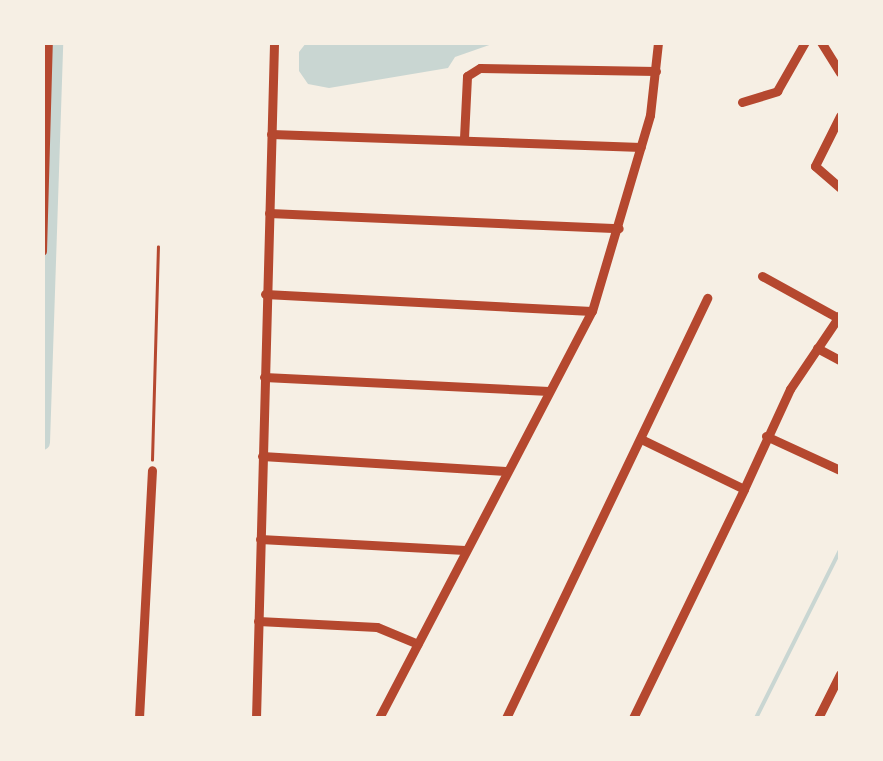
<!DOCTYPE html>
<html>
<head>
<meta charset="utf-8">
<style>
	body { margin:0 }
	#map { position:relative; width:883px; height:761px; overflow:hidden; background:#f6efe4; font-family:Signika,sans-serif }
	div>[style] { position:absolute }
	.water>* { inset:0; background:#c9d6d2 }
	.stream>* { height:4px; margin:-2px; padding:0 2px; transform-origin:2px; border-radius:2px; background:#c9d6d2 }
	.canal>* { height:15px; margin:-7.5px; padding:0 7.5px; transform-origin:7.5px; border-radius:7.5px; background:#c9d6d2 }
	.path>* { height:2.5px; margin:-1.25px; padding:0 1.25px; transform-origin:1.25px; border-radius:1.25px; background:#b5482f }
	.minor>* { height:9px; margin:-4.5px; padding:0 4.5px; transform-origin:4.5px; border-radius:4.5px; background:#b5482f }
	span { translate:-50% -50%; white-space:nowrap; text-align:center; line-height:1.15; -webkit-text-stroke:9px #f6efe4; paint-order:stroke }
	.frame { position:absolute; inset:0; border:45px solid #f6efe4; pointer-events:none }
</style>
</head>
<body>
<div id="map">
	<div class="water">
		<div style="clip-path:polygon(306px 43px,306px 42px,495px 43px,455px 57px,448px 68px,329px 88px,308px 84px,299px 71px,299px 52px)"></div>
	</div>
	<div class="stream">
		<div style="left:756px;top:718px;width:188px;rotate:-63.4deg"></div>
	</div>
	<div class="canal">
		<div style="left:42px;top:442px;width:400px;rotate:-88.1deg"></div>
	</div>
	<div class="path">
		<div style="left:152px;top:460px;width:213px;rotate:-88.4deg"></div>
	</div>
	<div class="minor">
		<div style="left:821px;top:42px;width:36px;rotate:58deg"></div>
		<div style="left:742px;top:102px;width:37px;rotate:-17deg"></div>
		<div style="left:777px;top:91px;width:56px;rotate:-60.3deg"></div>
		<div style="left:840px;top:116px;width:56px;rotate:116.6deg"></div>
		<div style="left:815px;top:166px;width:33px;rotate:41deg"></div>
		<div style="left:271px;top:134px;width:370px;rotate:2deg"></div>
		<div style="left:464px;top:138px;width:62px;rotate:-87.2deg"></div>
		<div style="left:467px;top:76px;width:15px;rotate:-32deg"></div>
		<div style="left:480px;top:68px;width:176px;rotate:1deg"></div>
		<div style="left:269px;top:213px;width:350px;rotate:2.5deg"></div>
		<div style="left:42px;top:251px;width:209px;rotate:-88.4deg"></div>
		<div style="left:762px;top:276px;width:87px;rotate:28.9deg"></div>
		<div style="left:265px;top:294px;width:327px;rotate:3deg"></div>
		<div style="left:817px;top:348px;width:26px;rotate:28deg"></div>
		<div style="left:264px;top:377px;width:285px;rotate:2.8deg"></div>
		<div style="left:766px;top:436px;width:81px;rotate:24.7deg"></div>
		<div style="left:641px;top:439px;width:114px;rotate:25.9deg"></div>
		<div style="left:744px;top:489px;width:110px;rotate:-65.3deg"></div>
		<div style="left:790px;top:389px;width:89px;rotate:-56deg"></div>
		<div style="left:262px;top:456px;width:244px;rotate:3.5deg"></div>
		<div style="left:260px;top:539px;width:205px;rotate:3.1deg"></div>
		<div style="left:258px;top:621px;width:119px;rotate:2.9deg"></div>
		<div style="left:377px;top:627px;width:44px;rotate:22.5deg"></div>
		<div style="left:139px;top:718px;width:248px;rotate:-87deg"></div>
		<div style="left:256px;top:718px;width:676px;rotate:-88.47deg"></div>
		<div style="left:379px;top:718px;width:459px;rotate:-62.4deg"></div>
		<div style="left:592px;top:311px;width:204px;rotate:-73.5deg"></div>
		<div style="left:650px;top:115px;width:73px;rotate:-83.7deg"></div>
		<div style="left:506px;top:718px;width:466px;rotate:-64.4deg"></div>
		<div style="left:633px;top:718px;width:254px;rotate:-64.1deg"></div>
		<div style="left:818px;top:718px;width:49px;rotate:-63.4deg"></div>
	</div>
	<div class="frame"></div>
</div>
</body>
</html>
